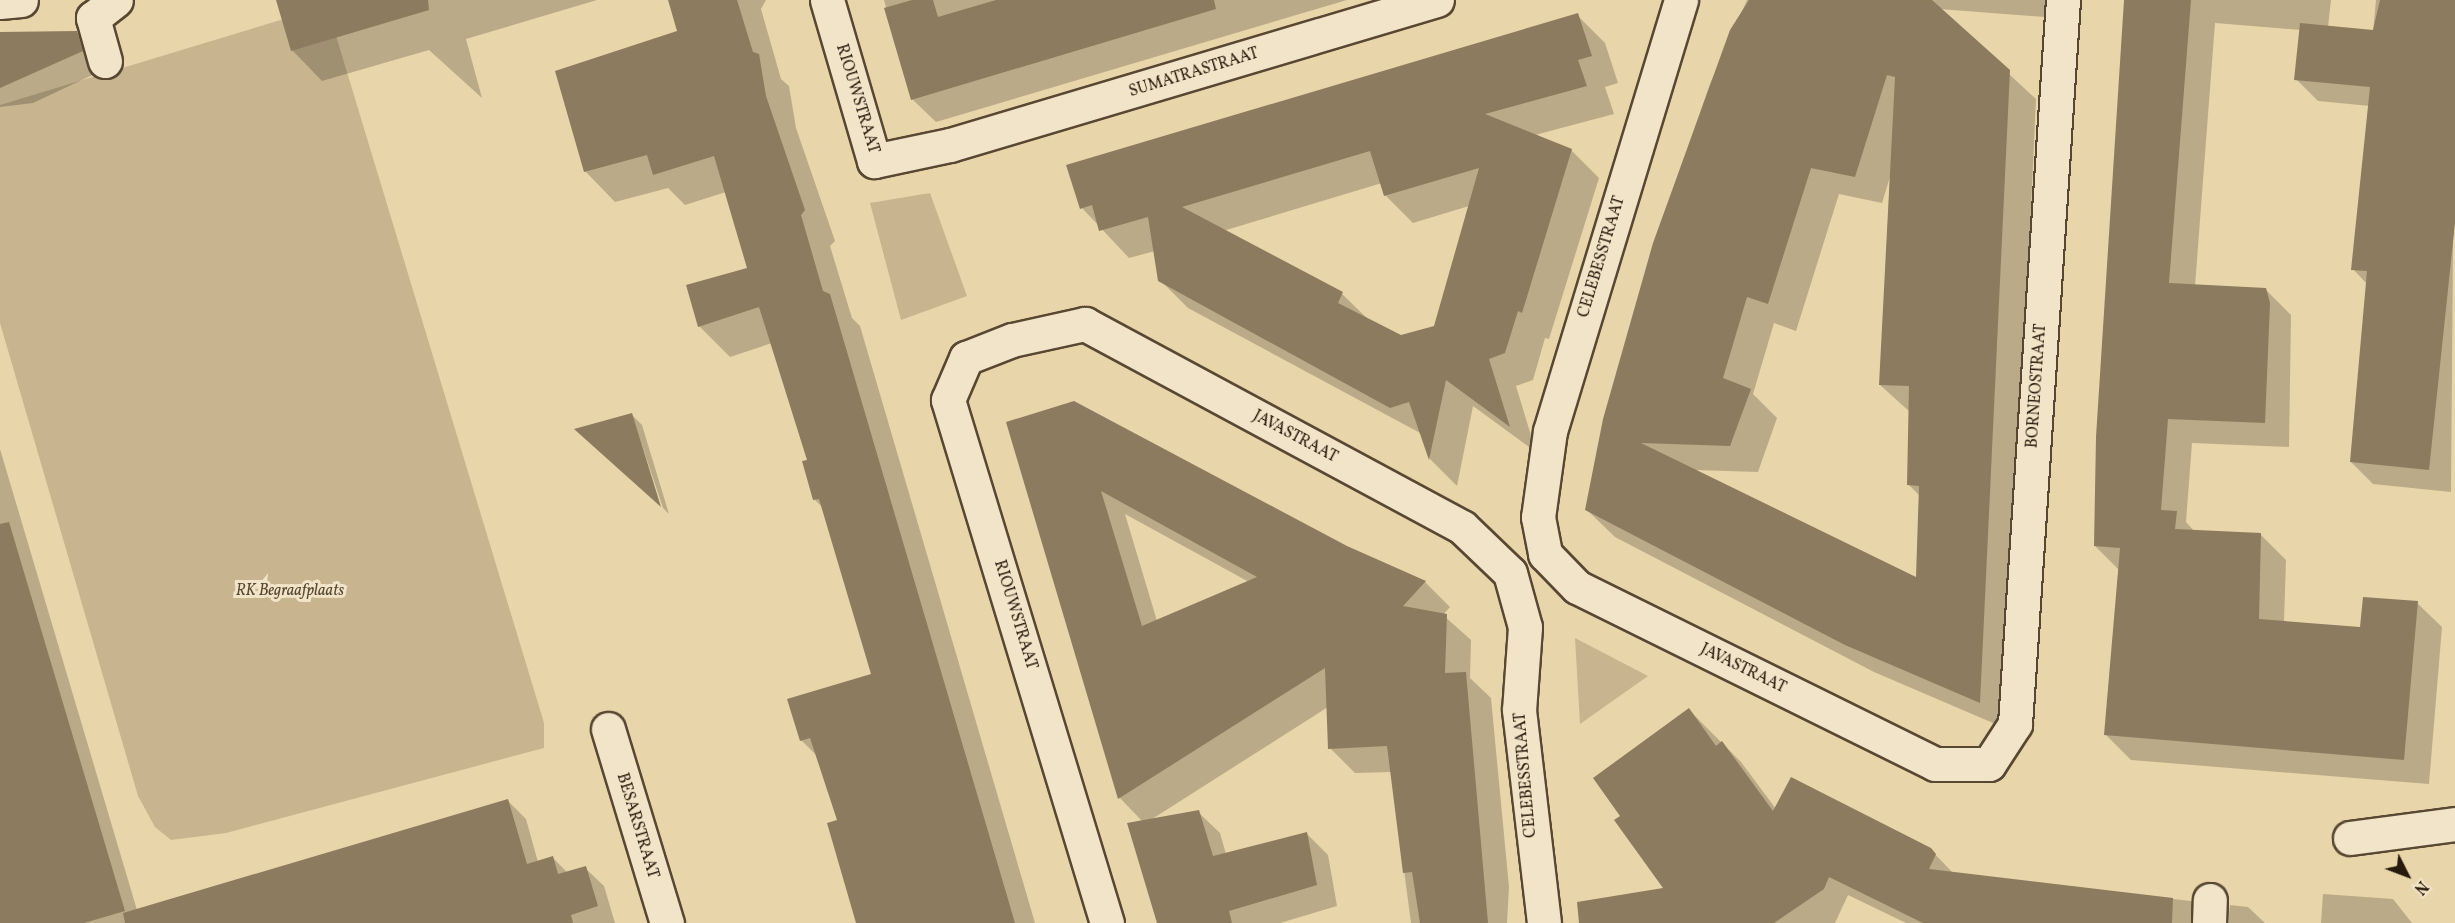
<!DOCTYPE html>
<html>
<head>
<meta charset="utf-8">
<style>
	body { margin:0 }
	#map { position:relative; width:2455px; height:923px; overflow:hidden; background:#e9d5aa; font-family:Vollkorn,serif }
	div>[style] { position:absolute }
	.green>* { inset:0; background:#c8b58f }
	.shadow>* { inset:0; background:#0003 }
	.building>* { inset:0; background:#8c7b5e }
	.roads { filter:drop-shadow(2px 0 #584833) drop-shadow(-2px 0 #584833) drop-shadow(0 2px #584833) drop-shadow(0 -2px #584833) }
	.minor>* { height:33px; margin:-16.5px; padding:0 16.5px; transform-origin:16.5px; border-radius:16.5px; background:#f1e4c8 }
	span { translate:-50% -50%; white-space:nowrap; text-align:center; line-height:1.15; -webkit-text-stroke:6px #f1e4c8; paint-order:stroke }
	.street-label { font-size:16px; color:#27190b }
	.park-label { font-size:16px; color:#574833; font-style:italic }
	.north { position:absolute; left:2377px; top:845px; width:60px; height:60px; -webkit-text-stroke:4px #f1e4c8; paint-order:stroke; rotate:132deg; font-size:16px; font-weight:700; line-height:24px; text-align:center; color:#27190b }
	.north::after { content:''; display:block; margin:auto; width:21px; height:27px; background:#27190b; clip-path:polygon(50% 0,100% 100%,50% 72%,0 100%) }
</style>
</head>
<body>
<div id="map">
	<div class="green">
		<div style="clip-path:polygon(327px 6px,544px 723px,544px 748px,226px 833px,171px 840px,155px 827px,138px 796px,0 323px,0 105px)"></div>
		<div style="clip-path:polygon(930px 193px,967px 296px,901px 320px,870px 203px)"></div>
		<div style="clip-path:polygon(1575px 638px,1648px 676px,1580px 724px)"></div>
	</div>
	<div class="shadow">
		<div style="clip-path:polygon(277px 0,597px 0,466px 39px,482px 98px,429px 50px,322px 81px,292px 50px)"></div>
		<div style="clip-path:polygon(670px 0,766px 0,761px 9px,781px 79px,789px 86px,796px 128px,835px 241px,830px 246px,852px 318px,860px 326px,1035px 923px,857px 923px,839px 821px,818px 757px,801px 740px,872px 675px,823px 508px,815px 500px,809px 461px,772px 343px,730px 357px,699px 326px,749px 269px,726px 192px,685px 205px,668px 188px,615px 202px,585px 171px,679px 32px)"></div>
		<div style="clip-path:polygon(884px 0,1347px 0,936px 122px,912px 99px)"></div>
		<div style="clip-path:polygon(evenodd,1747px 0,2046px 0,2045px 17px,1939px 9px,2036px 99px,2007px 729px,1874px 672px,1615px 537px,1587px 510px,1654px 244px,1710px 84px,1747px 0,1890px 177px,1880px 385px,1910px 412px,1908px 484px,1920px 496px,1917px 579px,1694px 470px,1758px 472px,1777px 418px,1753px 394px,1774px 323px,1796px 331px,1839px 194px,1882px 203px,1890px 177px)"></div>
		<div style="clip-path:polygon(2127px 0,2331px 0,2328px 27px,2373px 32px,2376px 0,2455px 0,2451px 492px,2373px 484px,2351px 462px,2367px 284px,2353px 269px,2370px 106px,2318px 101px,2296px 79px,2301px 30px,2215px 23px,2195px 286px,2266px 290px,2291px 315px,2289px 447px,2192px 443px,2186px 522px,2195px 532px,2261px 535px,2286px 560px,2284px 622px,2362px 628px,2417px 603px,2442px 627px,2429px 784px,2131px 760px,2106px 735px,2119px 570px,2095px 546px,2097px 437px)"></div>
		<div style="clip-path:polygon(evenodd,1577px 15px,1605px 43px,1618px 83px,1605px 87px,1614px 114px,1535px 135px,1571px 150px,1599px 178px,1549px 339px,1545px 338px,1533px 380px,1516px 386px,1536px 452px,1473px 406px,1457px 486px,1430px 459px,1422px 434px,1188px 308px,1160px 280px,1155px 251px,1129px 258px,1082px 208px,1577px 15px,1382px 183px,1385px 195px,1413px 223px,1469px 206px,1436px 327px,1401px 337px,1369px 320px,1342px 294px,1223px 231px,1382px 183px)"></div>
		<div style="clip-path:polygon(77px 33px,96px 52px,101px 71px,33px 103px,0 107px,0 34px)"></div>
		<div style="clip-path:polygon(632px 415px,642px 425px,669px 514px,663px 508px)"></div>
		<div style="clip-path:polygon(evenodd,1008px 423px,1346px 548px,1425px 582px,1450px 607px,1443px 615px,1471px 640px,1470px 678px,1491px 698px,1509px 887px,1507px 923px,1411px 923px,1391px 772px,1355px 773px,1330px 748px,1328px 707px,1149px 821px,1198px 812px,1220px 833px,1226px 854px,1307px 834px,1328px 855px,1337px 906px,1280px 923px,1158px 923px,1143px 822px,1120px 798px,1008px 423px,1125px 514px,1249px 582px,1157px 621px,1125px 514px)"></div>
		<div style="clip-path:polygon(0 449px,137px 910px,507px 800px,526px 819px,538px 862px,553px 858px,568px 873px,585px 868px,604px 886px,615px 923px,0 923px)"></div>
		<div style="clip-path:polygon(1689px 710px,1741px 762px,1776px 809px,1930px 849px,1954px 874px,2191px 901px,2209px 923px,1906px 923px,1848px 895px,1835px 923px,1622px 923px,1666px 889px,1622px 816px)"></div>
		<div style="clip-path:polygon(2323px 894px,2393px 899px,2412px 923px,2321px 923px)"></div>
		<div style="clip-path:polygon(2230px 905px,2248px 907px,2265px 923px,2228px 923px)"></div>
	</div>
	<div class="building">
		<div style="clip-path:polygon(276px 0,428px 0,429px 10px,291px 51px)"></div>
		<div style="clip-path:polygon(668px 0,737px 0,753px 52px,759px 54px,766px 96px,805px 210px,801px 215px,823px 291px,830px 294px,1015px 923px,856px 923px,827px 823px,837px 820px,810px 738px,800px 741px,787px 699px,871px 674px,819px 499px,813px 500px,802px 461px,807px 460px,759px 307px,698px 327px,686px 285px,747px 268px,714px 156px,653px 175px,647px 155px,584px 172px,555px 71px,677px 31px)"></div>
		<div style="clip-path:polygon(912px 0,933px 0,938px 17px,996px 0,1214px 0,1216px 9px,911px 100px,884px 8px)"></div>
		<div style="clip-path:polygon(evenodd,1749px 0,1932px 0,2010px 70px,1980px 703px,1845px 645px,1585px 510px,1603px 419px,1653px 243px,1730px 30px,1749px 0,1887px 75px,1895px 77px,1879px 385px,1909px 386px,1907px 485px,1919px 486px,1916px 577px,1641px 443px,1730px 446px,1751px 389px,1723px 378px,1747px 297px,1768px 304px,1811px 168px,1855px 177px,1887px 75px)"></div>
		<div style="clip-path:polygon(2124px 0,2191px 0,2169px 283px,2266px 288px,2270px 303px,2265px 423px,2168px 419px,2161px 510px,2177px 511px,2175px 529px,2261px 533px,2259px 619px,2360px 627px,2363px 597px,2418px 601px,2404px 760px,2104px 735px,2120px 548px,2094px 546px,2096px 437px)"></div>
		<div style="clip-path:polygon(2380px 0,2455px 0,2455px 223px,2429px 470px,2350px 462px,2367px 271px,2351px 270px,2370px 87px,2294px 80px,2300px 23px,2373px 30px)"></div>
		<div style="clip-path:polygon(evenodd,1578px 13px,1592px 56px,1578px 60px,1587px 86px,1485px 114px,1572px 149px,1522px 313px,1518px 311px,1505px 353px,1489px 359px,1510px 427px,1446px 380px,1429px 460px,1409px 402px,1390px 408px,1158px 281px,1148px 217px,1099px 231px,1092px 205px,1080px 209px,1066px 165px,1578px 13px,1370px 151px,1384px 196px,1479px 168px,1434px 326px,1401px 335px,1338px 303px,1343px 292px,1182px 207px,1370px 151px)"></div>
		<div style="clip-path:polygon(77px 31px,83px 51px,0 88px,0 32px)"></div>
		<div style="clip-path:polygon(evenodd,1074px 401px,1347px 546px,1426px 581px,1403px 606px,1447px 614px,1445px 673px,1466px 672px,1488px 923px,1420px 923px,1412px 872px,1403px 873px,1387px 746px,1328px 749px,1325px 668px,1118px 799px,1006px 422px,1074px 401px,1101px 491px,1257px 577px,1142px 626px,1101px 491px)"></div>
		<div style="clip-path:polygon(632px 413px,661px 507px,574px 429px)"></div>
		<div style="clip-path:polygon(9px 522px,125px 911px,84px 923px,0 923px,0 524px)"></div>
		<div style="clip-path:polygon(1689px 708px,1716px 746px,1722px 741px,1773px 811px,1791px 777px,1931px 848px,1936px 854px,1929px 869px,2173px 898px,2172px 923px,1923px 923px,1829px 877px,1824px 889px,1774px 923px,1579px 923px,1577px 902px,1663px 888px,1614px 820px,1620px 816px,1593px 778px)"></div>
		<div style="clip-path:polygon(508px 799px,527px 864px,553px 856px,558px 874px,586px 866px,598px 906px,571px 915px,573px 923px,125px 923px,123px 913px)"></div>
		<div style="clip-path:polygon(1199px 810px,1213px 856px,1307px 832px,1317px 885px,1229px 911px,1232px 923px,1157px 923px,1127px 823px)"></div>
	</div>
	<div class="roads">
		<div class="minor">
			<div style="left:827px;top:0;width:168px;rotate:73.7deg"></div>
			<div style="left:874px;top:161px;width:78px;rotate:-11.9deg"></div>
			<div style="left:950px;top:145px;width:508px;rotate:-16.58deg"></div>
			<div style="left:1681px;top:0;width:450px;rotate:106.9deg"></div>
			<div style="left:1550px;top:431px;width:87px;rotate:97.9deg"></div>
			<div style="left:1538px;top:517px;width:38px;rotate:79deg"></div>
			<div style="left:1545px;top:554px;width:46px;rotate:45.9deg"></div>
			<div style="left:1577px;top:587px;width:399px;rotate:26.3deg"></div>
			<div style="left:1935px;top:764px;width:54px"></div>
			<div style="left:1989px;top:764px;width:48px;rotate:-57deg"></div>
			<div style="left:2015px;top:724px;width:726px;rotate:-86.21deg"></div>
			<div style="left:0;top:2px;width:21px;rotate:-5deg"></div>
			<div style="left:105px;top:61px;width:45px;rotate:-105.6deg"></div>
			<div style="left:93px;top:18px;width:29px;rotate:-38deg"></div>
			<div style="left:608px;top:729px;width:203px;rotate:73.1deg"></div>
			<div style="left:2350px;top:838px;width:106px;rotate:-7.6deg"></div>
			<div style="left:1107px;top:923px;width:547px;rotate:-106.91deg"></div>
			<div style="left:948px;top:400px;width:46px;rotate:-66.8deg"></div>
			<div style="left:966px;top:358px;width:49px;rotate:-21.4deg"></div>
			<div style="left:1012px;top:340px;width:75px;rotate:-12.4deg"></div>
			<div style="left:1085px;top:324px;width:428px;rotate:28.3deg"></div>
			<div style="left:1462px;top:527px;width:66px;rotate:43.8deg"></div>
			<div style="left:1510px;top:573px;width:56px;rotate:74.5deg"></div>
			<div style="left:1525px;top:627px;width:83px;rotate:94.1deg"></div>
			<div style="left:1519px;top:710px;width:214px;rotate:83.3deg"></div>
			<div style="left:2209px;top:923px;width:23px;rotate:-88deg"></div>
		</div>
	</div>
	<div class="street-label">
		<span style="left:1194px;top:73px;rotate:-17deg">SUMATRASTRAAT</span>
		<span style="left:857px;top:99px;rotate:73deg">RIOUWSTRAAT</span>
		<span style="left:1602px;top:257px;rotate:-73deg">CELEBESSTRAAT</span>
		<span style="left:2037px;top:386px;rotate:-86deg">BORNEOSTRAAT</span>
		<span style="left:1295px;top:437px;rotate:28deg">JAVASTRAAT</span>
		<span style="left:1015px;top:615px;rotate:73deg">RIOUWSTRAAT</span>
		<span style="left:1743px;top:669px;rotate:26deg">JAVASTRAAT</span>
		<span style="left:1526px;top:775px;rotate:-95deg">CELEBESSTRAAT</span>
		<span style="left:637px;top:826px;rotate:73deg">BESARSTRAAT</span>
	</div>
	<div class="park-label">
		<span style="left:290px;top:591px">RK Begraafplaats</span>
	</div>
	<div class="north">N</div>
</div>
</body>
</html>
